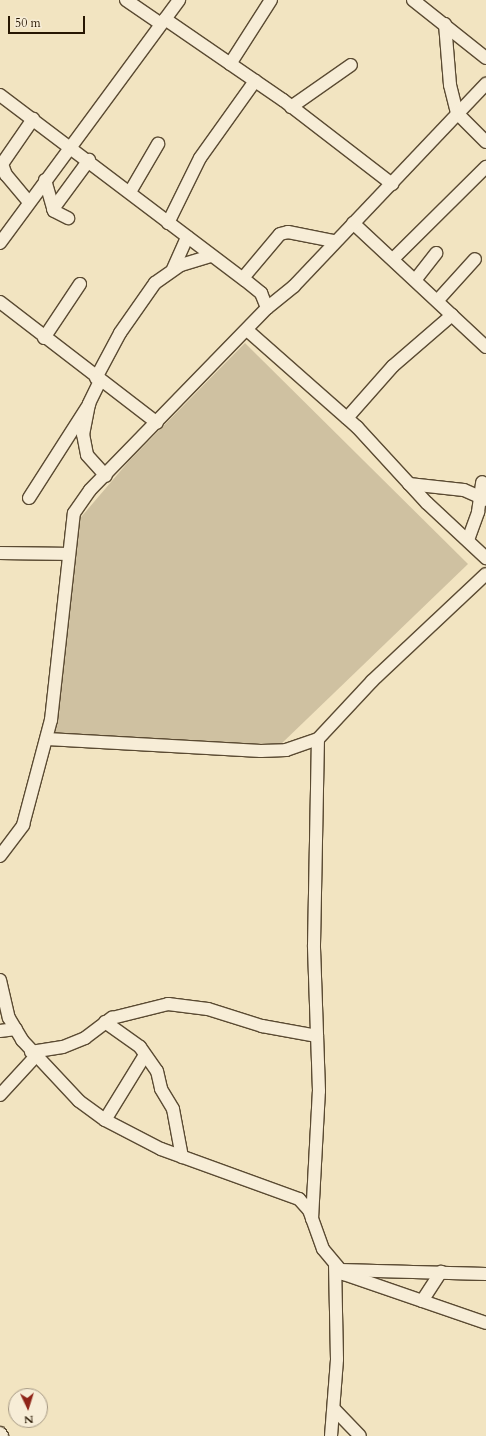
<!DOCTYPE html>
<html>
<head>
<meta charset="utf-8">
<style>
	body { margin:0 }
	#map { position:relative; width:486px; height:1436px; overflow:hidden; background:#f2e4c1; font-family:Cardo,serif }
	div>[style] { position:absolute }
	.green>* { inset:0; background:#cfc1a1 }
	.roads { filter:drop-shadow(1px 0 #5a4a32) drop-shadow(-1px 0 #5a4a32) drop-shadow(0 1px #5a4a32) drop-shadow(0 -1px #5a4a32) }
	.minor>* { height:12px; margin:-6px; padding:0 6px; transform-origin:6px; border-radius:6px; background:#f7edd7 }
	span { translate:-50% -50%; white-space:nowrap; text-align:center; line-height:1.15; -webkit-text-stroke:4px #f7edd7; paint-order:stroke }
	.north { position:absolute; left:8px; top:1388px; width:40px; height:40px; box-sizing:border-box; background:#f7edd7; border:1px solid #a49782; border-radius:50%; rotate:176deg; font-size:11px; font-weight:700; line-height:16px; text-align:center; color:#271602 }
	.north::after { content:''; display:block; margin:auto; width:14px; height:18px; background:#8f2418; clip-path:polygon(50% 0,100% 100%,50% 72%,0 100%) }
	.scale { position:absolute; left:8px; top:16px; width:77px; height:18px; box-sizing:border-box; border:2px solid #271602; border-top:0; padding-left:5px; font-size:12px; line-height:14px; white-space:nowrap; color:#271602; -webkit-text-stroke:3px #f7edd7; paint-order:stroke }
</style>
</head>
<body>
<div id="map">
	<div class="green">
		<div style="clip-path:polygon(245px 343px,468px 564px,280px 745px,47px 734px,70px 530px,129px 461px)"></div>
	</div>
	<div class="roads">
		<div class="minor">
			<div style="left:126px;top:0;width:42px;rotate:34.4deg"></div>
			<div style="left:413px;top:0;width:93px;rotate:38.5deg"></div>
			<div style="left:165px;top:19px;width:143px;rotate:34.5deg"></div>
			<div style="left:283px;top:100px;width:138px;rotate:37.6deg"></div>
			<div style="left:445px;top:24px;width:61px;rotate:85.3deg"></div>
			<div style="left:450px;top:85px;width:29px;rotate:76deg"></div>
			<div style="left:457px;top:113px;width:41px;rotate:45deg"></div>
			<div style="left:230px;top:64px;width:76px;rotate:-57.4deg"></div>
			<div style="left:0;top:95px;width:307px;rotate:37.1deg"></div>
			<div style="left:245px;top:280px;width:21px;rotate:39deg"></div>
			<div style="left:261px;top:293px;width:16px;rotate:68deg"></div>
			<div style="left:291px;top:107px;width:73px;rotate:-35deg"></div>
			<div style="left:45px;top:180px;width:32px;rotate:74deg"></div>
			<div style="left:54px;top:211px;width:16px;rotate:27deg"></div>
			<div style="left:130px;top:192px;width:56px;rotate:-59.7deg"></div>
			<div style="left:28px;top:201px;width:34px;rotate:-130deg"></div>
			<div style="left:6px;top:175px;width:12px;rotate:-110deg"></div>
			<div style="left:2px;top:164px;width:55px;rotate:-55.4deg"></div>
			<div style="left:53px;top:209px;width:61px;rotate:-53.7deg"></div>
			<div style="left:168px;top:223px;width:72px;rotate:-63.8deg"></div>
			<div style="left:200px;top:158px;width:95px;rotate:-54.5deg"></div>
			<div style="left:353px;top:223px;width:182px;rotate:43deg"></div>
			<div style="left:0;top:243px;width:302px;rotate:-53.6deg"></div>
			<div style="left:393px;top:259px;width:131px;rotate:-44.7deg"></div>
			<div style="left:173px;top:269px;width:35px;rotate:-66deg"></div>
			<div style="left:243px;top:278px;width:57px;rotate:-49.9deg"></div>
			<div style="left:280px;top:234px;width:8px;rotate:-14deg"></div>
			<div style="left:288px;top:232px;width:47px;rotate:11.1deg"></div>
			<div style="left:416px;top:279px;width:33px;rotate:-52deg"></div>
			<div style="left:438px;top:300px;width:55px;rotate:-47.9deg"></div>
			<div style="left:0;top:302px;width:198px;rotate:37.6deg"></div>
			<div style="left:247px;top:330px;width:147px;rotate:41.4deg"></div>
			<div style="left:357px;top:427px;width:103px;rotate:47.4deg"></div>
			<div style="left:427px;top:503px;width:81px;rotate:43deg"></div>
			<div style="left:44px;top:338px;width:65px;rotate:-56.3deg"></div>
			<div style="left:96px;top:378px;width:51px;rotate:-61.9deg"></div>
			<div style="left:120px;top:333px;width:61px;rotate:-55deg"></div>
			<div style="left:155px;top:283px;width:32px;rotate:-35deg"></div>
			<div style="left:181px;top:265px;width:31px;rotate:-17deg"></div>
			<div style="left:100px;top:381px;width:25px;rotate:116deg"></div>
			<div style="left:89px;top:404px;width:31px;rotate:101deg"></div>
			<div style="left:83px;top:434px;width:21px;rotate:79deg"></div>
			<div style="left:87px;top:455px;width:28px;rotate:48deg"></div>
			<div style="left:347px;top:418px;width:69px;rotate:-48.5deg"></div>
			<div style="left:393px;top:366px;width:78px;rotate:-40.8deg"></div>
			<div style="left:409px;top:484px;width:55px;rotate:6.2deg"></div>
			<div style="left:464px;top:490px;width:24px;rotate:24deg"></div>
			<div style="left:29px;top:498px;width:112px;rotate:-57.4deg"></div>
			<div style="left:468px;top:540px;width:30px;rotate:-70deg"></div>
			<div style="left:478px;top:512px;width:30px;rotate:-82deg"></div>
			<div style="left:0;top:553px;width:69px;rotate:0.8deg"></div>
			<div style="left:47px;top:739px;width:214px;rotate:3.2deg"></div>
			<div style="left:261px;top:751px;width:25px;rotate:-2deg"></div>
			<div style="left:286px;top:750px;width:34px;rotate:-19deg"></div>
			<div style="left:318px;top:739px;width:79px;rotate:-47deg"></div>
			<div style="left:372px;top:681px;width:156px;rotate:-43.2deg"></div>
			<div style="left:0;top:856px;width:39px;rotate:-53deg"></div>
			<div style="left:23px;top:825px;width:109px;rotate:-75.1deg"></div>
			<div style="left:51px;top:720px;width:208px;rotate:-83.7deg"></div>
			<div style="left:74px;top:513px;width:28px;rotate:-55deg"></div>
			<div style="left:90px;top:490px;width:254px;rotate:-45.8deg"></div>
			<div style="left:267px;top:308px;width:35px;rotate:-39deg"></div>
			<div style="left:294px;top:286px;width:279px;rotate:-46.5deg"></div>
			<div style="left:0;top:980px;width:39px;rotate:77deg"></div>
			<div style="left:9px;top:1018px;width:26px;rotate:59deg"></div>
			<div style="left:22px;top:1040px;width:83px;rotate:46.9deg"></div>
			<div style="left:79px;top:1101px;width:32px;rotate:36deg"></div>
			<div style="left:105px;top:1120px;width:63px;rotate:27.4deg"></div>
			<div style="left:161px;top:1149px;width:147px;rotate:19.9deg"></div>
			<div style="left:299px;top:1199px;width:15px;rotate:48deg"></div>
			<div style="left:309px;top:1210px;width:41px;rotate:70.3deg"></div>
			<div style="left:323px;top:1249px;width:33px;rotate:50deg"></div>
			<div style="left:344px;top:1274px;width:150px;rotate:19deg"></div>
			<div style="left:105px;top:1022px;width:43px;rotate:35.5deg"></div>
			<div style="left:140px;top:1047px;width:29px;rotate:55deg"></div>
			<div style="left:157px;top:1071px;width:18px;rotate:77deg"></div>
			<div style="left:161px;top:1089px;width:23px;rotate:59deg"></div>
			<div style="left:173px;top:1109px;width:49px;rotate:79.4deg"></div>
			<div style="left:0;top:1031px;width:16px;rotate:-7deg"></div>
			<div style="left:31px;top:1052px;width:32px;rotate:-9deg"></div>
			<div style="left:63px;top:1047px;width:24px;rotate:-22deg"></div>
			<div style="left:85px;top:1038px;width:34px;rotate:-37deg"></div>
			<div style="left:112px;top:1018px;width:58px;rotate:-14deg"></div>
			<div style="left:168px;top:1004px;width:40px;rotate:7.1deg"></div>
			<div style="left:208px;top:1009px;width:57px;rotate:17.5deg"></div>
			<div style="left:262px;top:1026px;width:56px;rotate:10.3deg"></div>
			<div style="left:0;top:1095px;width:52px;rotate:-47.4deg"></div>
			<div style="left:105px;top:1120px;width:76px;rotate:-58.4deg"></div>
			<div style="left:312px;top:1219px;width:128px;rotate:-86.9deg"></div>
			<div style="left:319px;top:1091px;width:146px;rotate:-92deg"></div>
			<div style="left:314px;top:945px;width:206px;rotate:-88.9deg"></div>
			<div style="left:340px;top:1270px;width:146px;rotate:1.6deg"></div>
			<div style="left:422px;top:1301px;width:35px;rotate:-57deg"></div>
			<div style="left:334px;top:1409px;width:37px;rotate:46deg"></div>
			<div style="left:0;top:1433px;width:4px;rotate:56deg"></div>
			<div style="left:331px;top:1436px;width:77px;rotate:-85.5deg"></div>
			<div style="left:337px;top:1359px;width:93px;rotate:-91.2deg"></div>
		</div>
	</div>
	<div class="north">N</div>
	<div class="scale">50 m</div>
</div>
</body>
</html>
